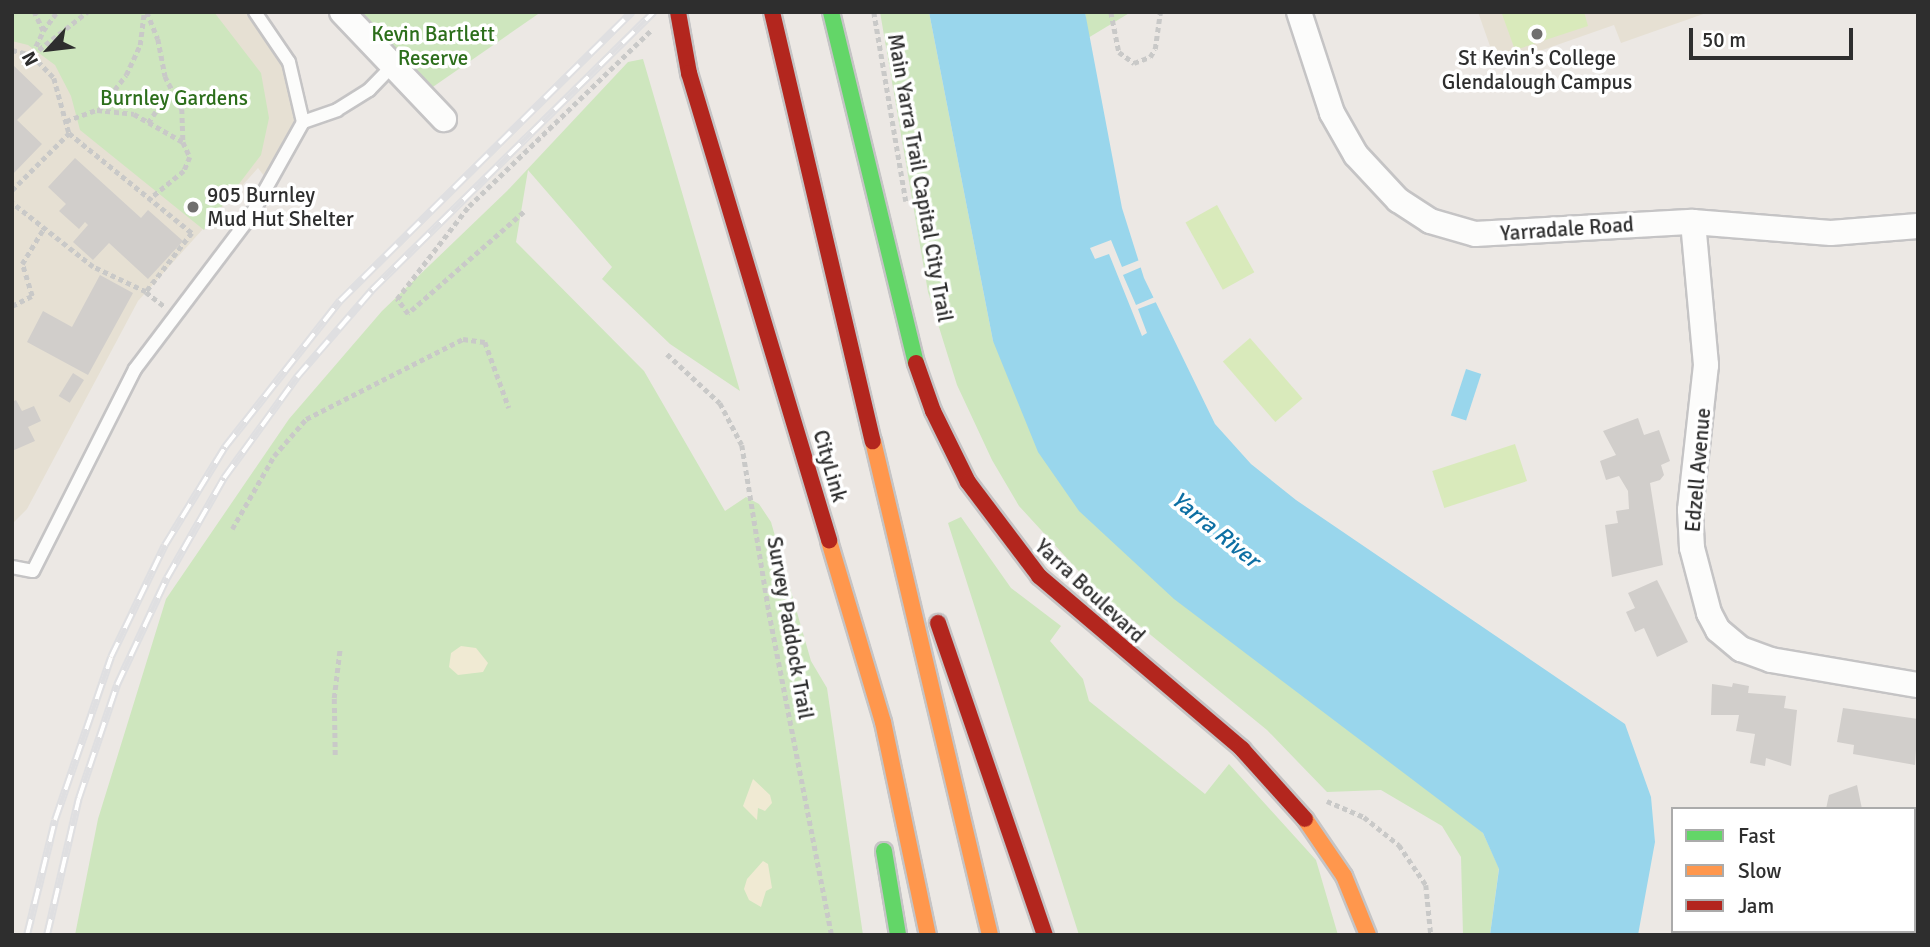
<!DOCTYPE html>
<html>
<head>
<meta charset="utf-8">
<style>
	body { margin:0 }
	#map { position:relative; width:1930px; height:947px; overflow:hidden; background:#ece8e4; font-family:Signika,sans-serif }
	div>[style] { position:absolute }
	.education>* { inset:0; background:#e6e0d3 }
	.green>* { inset:0; background:#cee6be }
	.sand>* { inset:0; background:#f0ead3 }
	.pitch>* { inset:0; background:#d9eabb; transform-origin:0 0 }
	.water>* { inset:0; background:#99d6ec; transform-origin:0 0 }
	.pier>* { inset:0; background:#ece8e4 }
	.building>* { inset:0; background:#d1cecb; transform-origin:0 0 }
	.round { border-radius:50% }
	.path>* { height:4.5px; margin-top:-2.25px; transform-origin:0; background:repeating-linear-gradient(90deg,#c9c9c8 0 5px,transparent 0 8.5px) }
	.roads { filter:drop-shadow(2px 0 #c5c4c5) drop-shadow(-2px 0 #c5c4c5) drop-shadow(0 2px #c5c4c5) drop-shadow(0 -2px #c5c4c5) }
	.lane>* { height:12px; margin:-6px; padding:0 6px; transform-origin:6px; border-radius:6px; background:#fcfcfb }
	.street>* { height:24px; margin:-12px; padding:0 12px; transform-origin:12px; border-radius:12px; background:#fcfcfb }
	.fast>* { height:16px; margin:-8px; padding:0 8px; transform-origin:8px; border-radius:8px; background:#63d668 }
	.slow>* { height:16px; margin:-8px; padding:0 8px; transform-origin:8px; border-radius:8px; background:#ff974d }
	.jam>* { height:16px; margin:-8px; padding:0 8px; transform-origin:8px; border-radius:8px; background:#b3261e }
	.rail>* { height:8px; margin-top:-4px; transform-origin:0; background:repeating-linear-gradient(90deg,#fff 0 16px,#dfdfe1 0 32px); box-sizing:border-box; border-block:2px solid #dfdfe1 }
	.dots>* { width:19px; height:19px; translate:-50% -50%; box-sizing:border-box; border:4px solid #fff; border-radius:50% }
	span { translate:-50% -50%; white-space:nowrap; text-align:center; line-height:1.15; -webkit-text-stroke:7px #fff; paint-order:stroke }
	.park-label { font-size:21px; color:#2c6e1b }
	.poi-label { font-size:21px; color:#2e2e2e }
	.left { translate:0 -50%; text-align:left }
	.street-label { font-size:21px; color:#2e2e2e }
	.water-label { font-size:23px; color:#0d6fa3; font-style:italic }
	.frame { position:absolute; inset:0; border:14px solid #2e2e2e; pointer-events:none }
	.legend { position:absolute; left:1671px; top:807px; width:245px; height:126px; box-sizing:border-box; background:#fff; border:2px solid #ababab; margin:0; padding:9px 12px; list-style:none; font-size:21px; color:#2e2e2e }
	.legend li { display:flex; align-items:center; gap:14px; height:35px }
	.legend b { width:35px; border:2px solid #ababab }
	.north { position:absolute; left:14px; top:14px; width:70px; height:70px; -webkit-text-stroke:5px #fff; paint-order:stroke; rotate:243deg; font-size:19px; font-weight:700; line-height:28px; text-align:center; color:#2e2e2e }
	.north::after { content:''; display:block; margin:auto; width:24px; height:32px; background:#2e2e2e; clip-path:polygon(50% 0,100% 100%,50% 72%,0 100%) }
	.scale { position:absolute; left:1689px; top:28px; width:164px; height:32px; box-sizing:border-box; border:4px solid #2e2e2e; border-top:0; padding-left:9px; font-size:21px; line-height:24px; white-space:nowrap; color:#2e2e2e; -webkit-text-stroke:5px #fff; paint-order:stroke }
</style>
</head>
<body>
<div id="map">
	<div class="education">
		<div style="clip-path:polygon(12px 12px,255px 12px,289px 62px,303px 122px,268px 181px,258px 168px,138px 301px,27px 509px,12px 524px)"></div>
		<div style="clip-path:polygon(1478px 12px,1709px 12px,1621px 43px,1614px 25px,1497px 66px)"></div>
	</div>
	<div class="green">
		<div style="clip-path:polygon(12px 12px,214px 12px,261px 73px,269px 118px,261px 155px,204px 230px,80px 130px,71px 96px,55px 65px,28px 45px,12px 41px)"></div>
		<div style="clip-path:polygon(360px 12px,541px 12px,427px 91px)"></div>
		<div style="clip-path:polygon(880px 12px,929px 12px,993px 341px,1483px 833px,1499px 868px,1490px 935px,1463px 935px,1461px 857px,1442px 826px,1381px 790px,1327px 792px,1267px 730px,1097px 591px,1019px 506px,992px 460px,957px 385px,928px 292px)"></div>
		<div style="clip-path:polygon(1085px 12px,1131px 12px,1088px 38px)"></div>
		<div style="clip-path:polygon(643px 59px,740px 391px,670px 344px,602px 279px,612px 267px,528px 170px,516px 242px,644px 371px,725px 511px,746px 497px,759px 504px,771px 522px,811px 661px,827px 688px,863px 935px,75px 935px,98px 819px,166px 599px,289px 419px,382px 311px,507px 191px,628px 62px)"></div>
		<div style="clip-path:polygon(961px 517px,1011px 588px,1061px 626px,1050px 641px,1083px 679px,1089px 701px,1205px 794px,1229px 764px,1316px 860px,1338px 935px,1079px 935px,948px 523px)"></div>
	</div>
	<div class="sand">
		<div style="clip-path:polygon(461px 646px,476px 648px,488px 663px,483px 672px,458px 675px,449px 667px,451px 653px)"></div>
		<div style="clip-path:polygon(753px 779px,770px 795px,772px 803px,765px 811px,758px 808px,757px 820px,743px 806px)"></div>
		<div style="clip-path:polygon(763px 861px,768px 864px,772px 888px,766px 891px,761px 907px,749px 900px,744px 889px,747px 879px)"></div>
	</div>
	<div class="pitch">
		<div style="clip-path:polygon(1584px 12px,1588px 26px,1515px 50px,1502px 14px)"></div>
		<div style="left:1217px;top:205px;width:77px;height:36px;rotate:61deg"></div>
		<div style="left:1250px;top:338px;width:80px;height:36px;rotate:49deg"></div>
		<div style="left:1515px;top:444px;width:39px;height:87px;rotate:72deg"></div>
	</div>
	<div class="water">
		<div style="clip-path:polygon(929px 12px,1085px 12px,1122px 208px,1144px 278px,1215px 424px,1251px 464px,1296px 500px,1625px 724px,1651px 797px,1655px 842px,1638px 935px,1490px 935px,1499px 869px,1483px 833px,1174px 599px,1079px 511px,1038px 452px,993px 341px)"></div>
		<div style="left:1466px;top:369px;width:16px;height:49px;rotate:18deg"></div>
	</div>
	<div class="pier">
		<div style="clip-path:polygon(1111px 240px,1122px 267px,1142px 259px,1144px 266px,1123px 275px,1136px 305px,1157px 296px,1159px 301px,1138px 309px,1147px 333px,1142px 336px,1109px 254px,1095px 259px,1090px 248px)"></div>
	</div>
	<div class="building">
		<div style="clip-path:polygon(12px 64px,43px 94px,17px 120px,42px 144px,12px 175px)"></div>
		<div style="clip-path:polygon(75px 158px,141px 218px,148px 210px,183px 241px,148px 279px,109px 243px,93px 260px,73px 242px,88px 225px,85px 222px,79px 229px,59px 211px,66px 204px,48px 187px)"></div>
		<div class="round" style="left:186px;top:200px;width:14px;height:14px"></div>
		<div style="clip-path:polygon(100px 275px,133px 293px,88px 375px,27px 342px,43px 311px,72px 327px)"></div>
		<div style="left:73px;top:373px;width:13px;height:27px;rotate:32deg"></div>
		<div style="clip-path:polygon(16px 400px,22px 411px,34px 406px,41px 421px,28px 427px,35px 441px,12px 451px,12px 402px)"></div>
		<div style="clip-path:polygon(1638px 418px,1644px 435px,1659px 430px,1670px 461px,1661px 465px,1664px 475px,1660px 480px,1650px 483px,1663px 565px,1612px 577px,1605px 525px,1618px 523px,1616px 511px,1629px 509px,1628px 491px,1619px 476px,1606px 480px,1600px 461px,1616px 455px,1603px 431px)"></div>
		<div style="clip-path:polygon(1657px 580px,1688px 642px,1657px 657px,1644px 628px,1635px 632px,1626px 612px,1635px 608px,1628px 593px)"></div>
		<div style="clip-path:polygon(1733px 683px,1749px 686px,1748px 693px,1786px 696px,1784px 708px,1797px 710px,1791px 766px,1766px 758px,1765px 766px,1750px 763px,1755px 734px,1736px 731px,1739px 715px,1711px 715px,1712px 684px,1732px 687px)"></div>
		<div style="clip-path:polygon(1843px 708px,1918px 719px,1915px 765px,1853px 754px,1854px 745px,1837px 742px)"></div>
		<div style="clip-path:polygon(1857px 785px,1862px 809px,1826px 809px,1829px 795px)"></div>
		<div style="clip-path:polygon(1814px 931px,1859px 931px,1859px 932px,1815px 935px)"></div>
	</div>
	<div class="path">
		<div style="left:147px;top:12px;width:29px;rotate:68deg"></div>
		<div style="left:158px;top:39px;width:38px;rotate:79deg"></div>
		<div style="left:165px;top:76px;width:37px;rotate:63deg"></div>
		<div style="left:182px;top:109px;width:32px;rotate:88deg"></div>
		<div style="left:874px;top:12px;width:192px;rotate:80.4deg"></div>
		<div style="left:1111px;top:12px;width:41px;rotate:78.7deg"></div>
		<div style="left:1119px;top:52px;width:19px;rotate:36deg"></div>
		<div style="left:1134px;top:63px;width:17px;rotate:-21deg"></div>
		<div style="left:1150px;top:57px;width:9px;rotate:-58deg"></div>
		<div style="left:1155px;top:49px;width:37px;rotate:-82deg"></div>
		<div style="left:43px;top:31px;width:24px;rotate:-54deg"></div>
		<div style="left:12px;top:50px;width:21px;rotate:14deg"></div>
		<div style="left:32px;top:55px;width:32px;rotate:46deg"></div>
		<div style="left:54px;top:78px;width:57px;rotate:74.7deg"></div>
		<div style="left:69px;top:133px;width:159px;rotate:39.1deg"></div>
		<div style="left:192px;top:233px;width:75px;rotate:127.9deg"></div>
		<div style="left:146px;top:292px;width:59px;rotate:-154.7deg"></div>
		<div style="left:93px;top:267px;width:103px;rotate:-141.7deg"></div>
		<div style="left:32px;top:54px;width:25px;rotate:-64deg"></div>
		<div style="left:43px;top:31px;width:21px;rotate:-115deg"></div>
		<div style="left:32px;top:55px;width:70px;rotate:-38deg"></div>
		<div style="left:99px;top:110px;width:44px;rotate:-52.4deg"></div>
		<div style="left:126px;top:75px;width:33px;rotate:-65deg"></div>
		<div style="left:140px;top:45px;width:33px;rotate:-83deg"></div>
		<div style="left:66px;top:121px;width:33px;rotate:-20deg"></div>
		<div style="left:97px;top:110px;width:37px;rotate:6deg"></div>
		<div style="left:134px;top:114px;width:56px;rotate:29.7deg"></div>
		<div style="left:183px;top:142px;width:17px;rotate:65deg"></div>
		<div style="left:190px;top:157px;width:15px;rotate:113deg"></div>
		<div style="left:184px;top:171px;width:44px;rotate:140.5deg"></div>
		<div style="left:148px;top:123px;width:30px;rotate:-56deg"></div>
		<div style="left:165px;top:98px;width:11px;rotate:-22deg"></div>
		<div style="left:12px;top:190px;width:81px;rotate:-45deg"></div>
		<div style="left:524px;top:212px;width:154px;rotate:138.7deg"></div>
		<div style="left:408px;top:314px;width:19px;rotate:-126deg"></div>
		<div style="left:397px;top:299px;width:118px;rotate:-52.3deg"></div>
		<div style="left:469px;top:206px;width:253px;rotate:-44deg"></div>
		<div style="left:146px;top:292px;width:23px;rotate:38deg"></div>
		<div style="left:12px;top:306px;width:22px;rotate:-27deg"></div>
		<div style="left:32px;top:296px;width:34px;rotate:-107deg"></div>
		<div style="left:22px;top:264px;width:42px;rotate:-58.6deg"></div>
		<div style="left:667px;top:354px;width:72px;rotate:42.8deg"></div>
		<div style="left:720px;top:403px;width:47px;rotate:62.4deg"></div>
		<div style="left:742px;top:445px;width:169px;rotate:80.8deg"></div>
		<div style="left:769px;top:612px;width:329px;rotate:79deg"></div>
		<div style="left:232px;top:529px;width:84px;rotate:-60.1deg"></div>
		<div style="left:274px;top:456px;width:49px;rotate:-49.1deg"></div>
		<div style="left:306px;top:419px;width:176px;rotate:-27deg"></div>
		<div style="left:463px;top:339px;width:22px;rotate:8deg"></div>
		<div style="left:485px;top:342px;width:70px;rotate:70deg"></div>
		<div style="left:335px;top:755px;width:57px;rotate:-91deg"></div>
		<div style="left:334px;top:698px;width:50px;rotate:-83.2deg"></div>
		<div style="left:1327px;top:801px;width:40px;rotate:23.4deg"></div>
		<div style="left:1364px;top:817px;width:45px;rotate:38.7deg"></div>
		<div style="left:1399px;top:845px;width:48px;rotate:56deg"></div>
		<div style="left:1426px;top:885px;width:50px;rotate:84.3deg"></div>
	</div>
	<div class="roads">
		<div class="lane">
			<div style="left:255px;top:12px;width:60px;rotate:55.8deg"></div>
			<div style="left:289px;top:62px;width:62px;rotate:76.9deg"></div>
			<div style="left:12px;top:567px;width:21px;rotate:11deg"></div>
			<div style="left:33px;top:571px;width:226px;rotate:-63.2deg"></div>
			<div style="left:135px;top:369px;width:191px;rotate:-52.9deg"></div>
			<div style="left:250px;top:217px;width:109px;rotate:-60.8deg"></div>
			<div style="left:303px;top:122px;width:36px;rotate:-19deg"></div>
			<div style="left:337px;top:110px;width:38px;rotate:-32deg"></div>
			<div style="left:369px;top:90px;width:35px;rotate:-46deg"></div>
		</div>
		<div class="street">
			<div style="left:342px;top:12px;width:148px;rotate:46.4deg"></div>
			<div style="left:1299px;top:12px;width:106px;rotate:71.9deg"></div>
			<div style="left:1332px;top:113px;width:48px;rotate:60.3deg"></div>
			<div style="left:1356px;top:155px;width:62px;rotate:47deg"></div>
			<div style="left:1398px;top:200px;width:38px;rotate:33deg"></div>
			<div style="left:1430px;top:221px;width:47px;rotate:16.1deg"></div>
			<div style="left:1475px;top:234px;width:218px;rotate:-3.2deg"></div>
			<div style="left:1693px;top:222px;width:138px;rotate:4.6deg"></div>
			<div style="left:1831px;top:233px;width:87px;rotate:-4.6deg"></div>
			<div style="left:1693px;top:222px;width:144px;rotate:84.8deg"></div>
			<div style="left:1706px;top:365px;width:146px;rotate:96.3deg"></div>
			<div style="left:1690px;top:510px;width:38px;rotate:87deg"></div>
			<div style="left:1692px;top:548px;width:67px;rotate:75.3deg"></div>
			<div style="left:1709px;top:613px;width:19px;rotate:62deg"></div>
			<div style="left:1718px;top:630px;width:30px;rotate:40deg"></div>
			<div style="left:1741px;top:649px;width:32px;rotate:20deg"></div>
			<div style="left:1771px;top:660px;width:149px;rotate:9.7deg"></div>
		</div>
		<div class="fast">
			<div style="left:831px;top:12px;width:361px;rotate:76.4deg"></div>
			<div style="left:884px;top:851px;width:85px;rotate:80.5deg"></div>
		</div>
		<div class="slow">
			<div style="left:873px;top:441px;width:508px;rotate:76.68deg"></div>
			<div style="left:829px;top:541px;width:189px;rotate:73.4deg"></div>
			<div style="left:883px;top:722px;width:218px;rotate:78.1deg"></div>
			<div style="left:1305px;top:819px;width:69px;rotate:55.6deg"></div>
			<div style="left:1344px;top:876px;width:64px;rotate:67.9deg"></div>
		</div>
		<div class="jam">
			<div style="left:678px;top:12px;width:62px;rotate:79.8deg"></div>
			<div style="left:689px;top:73px;width:488px;rotate:73.3deg"></div>
			<div style="left:772px;top:12px;width:441px;rotate:76.8deg"></div>
			<div style="left:916px;top:363px;width:51px;rotate:70.5deg"></div>
			<div style="left:933px;top:411px;width:79px;rotate:63.8deg"></div>
			<div style="left:968px;top:482px;width:118px;rotate:52.9deg"></div>
			<div style="left:1039px;top:576px;width:267px;rotate:40.4deg"></div>
			<div style="left:1242px;top:749px;width:94px;rotate:48deg"></div>
			<div style="left:938px;top:623px;width:330px;rotate:71.1deg"></div>
		</div>
	</div>
	<div class="rail">
		<div style="left:27px;top:935px;width:118px;rotate:-76.3deg"></div>
		<div style="left:55px;top:820px;width:172px;rotate:-71deg"></div>
		<div style="left:111px;top:657px;width:124px;rotate:-64.3deg"></div>
		<div style="left:165px;top:545px;width:115px;rotate:-58.5deg"></div>
		<div style="left:225px;top:447px;width:186px;rotate:-51.8deg"></div>
		<div style="left:340px;top:301px;width:411px;rotate:-44.7deg"></div>
		<div style="left:47px;top:935px;width:141px;rotate:-76.9deg"></div>
		<div style="left:79px;top:798px;width:119px;rotate:-71.4deg"></div>
		<div style="left:117px;top:685px;width:118px;rotate:-65deg"></div>
		<div style="left:167px;top:578px;width:115px;rotate:-60.3deg"></div>
		<div style="left:224px;top:478px;width:125px;rotate:-54.1deg"></div>
		<div style="left:297px;top:377px;width:115px;rotate:-49.2deg"></div>
		<div style="left:372px;top:290px;width:396px;rotate:-44.6deg"></div>
	</div>
	<div class="dots">
		<div style="left:1537px;top:34px;background:#706f6e"></div>
		<div style="left:193px;top:207px;background:#706f6e"></div>
	</div>
	<div class="park-label">
		<span style="left:433px;top:46px">Kevin Bartlett<br>Reserve</span>
		<span style="left:174px;top:98px">Burnley Gardens</span>
	</div>
	<div class="poi-label">
		<span style="left:1537px;top:70px">St Kevin's College<br>Glendalough Campus</span>
		<span class="left" style="left:207px;top:207px">905 Burnley<br>Mud Hut Shelter</span>
	</div>
	<div class="street-label">
		<span style="left:920px;top:178px;rotate:80deg">Main Yarra Trail Capital City Trail</span>
		<span style="left:1567px;top:229px;rotate:-4deg">Yarradale Road</span>
		<span style="left:830px;top:466px;rotate:74deg">CityLink</span>
		<span style="left:1698px;top:470px;rotate:-85deg">Edzell Avenue</span>
		<span style="left:1090px;top:591px;rotate:43deg">Yarra Boulevard</span>
		<span style="left:790px;top:628px;rotate:80deg">Survey Paddock Trail</span>
	</div>
	<div class="water-label">
		<span style="left:1215px;top:530px;rotate:39deg">Yarra River</span>
	</div>
	<div class="frame"></div>
	<ul class="legend">
	<li><b style="height:9px;background:#63d668"></b>Fast</li>
	<li><b style="height:9px;background:#ff974d"></b>Slow</li>
	<li><b style="height:9px;background:#b3261e"></b>Jam</li>
	</ul>
	<div class="north">N</div>
	<div class="scale">50 m</div>
</div>
</body>
</html>
